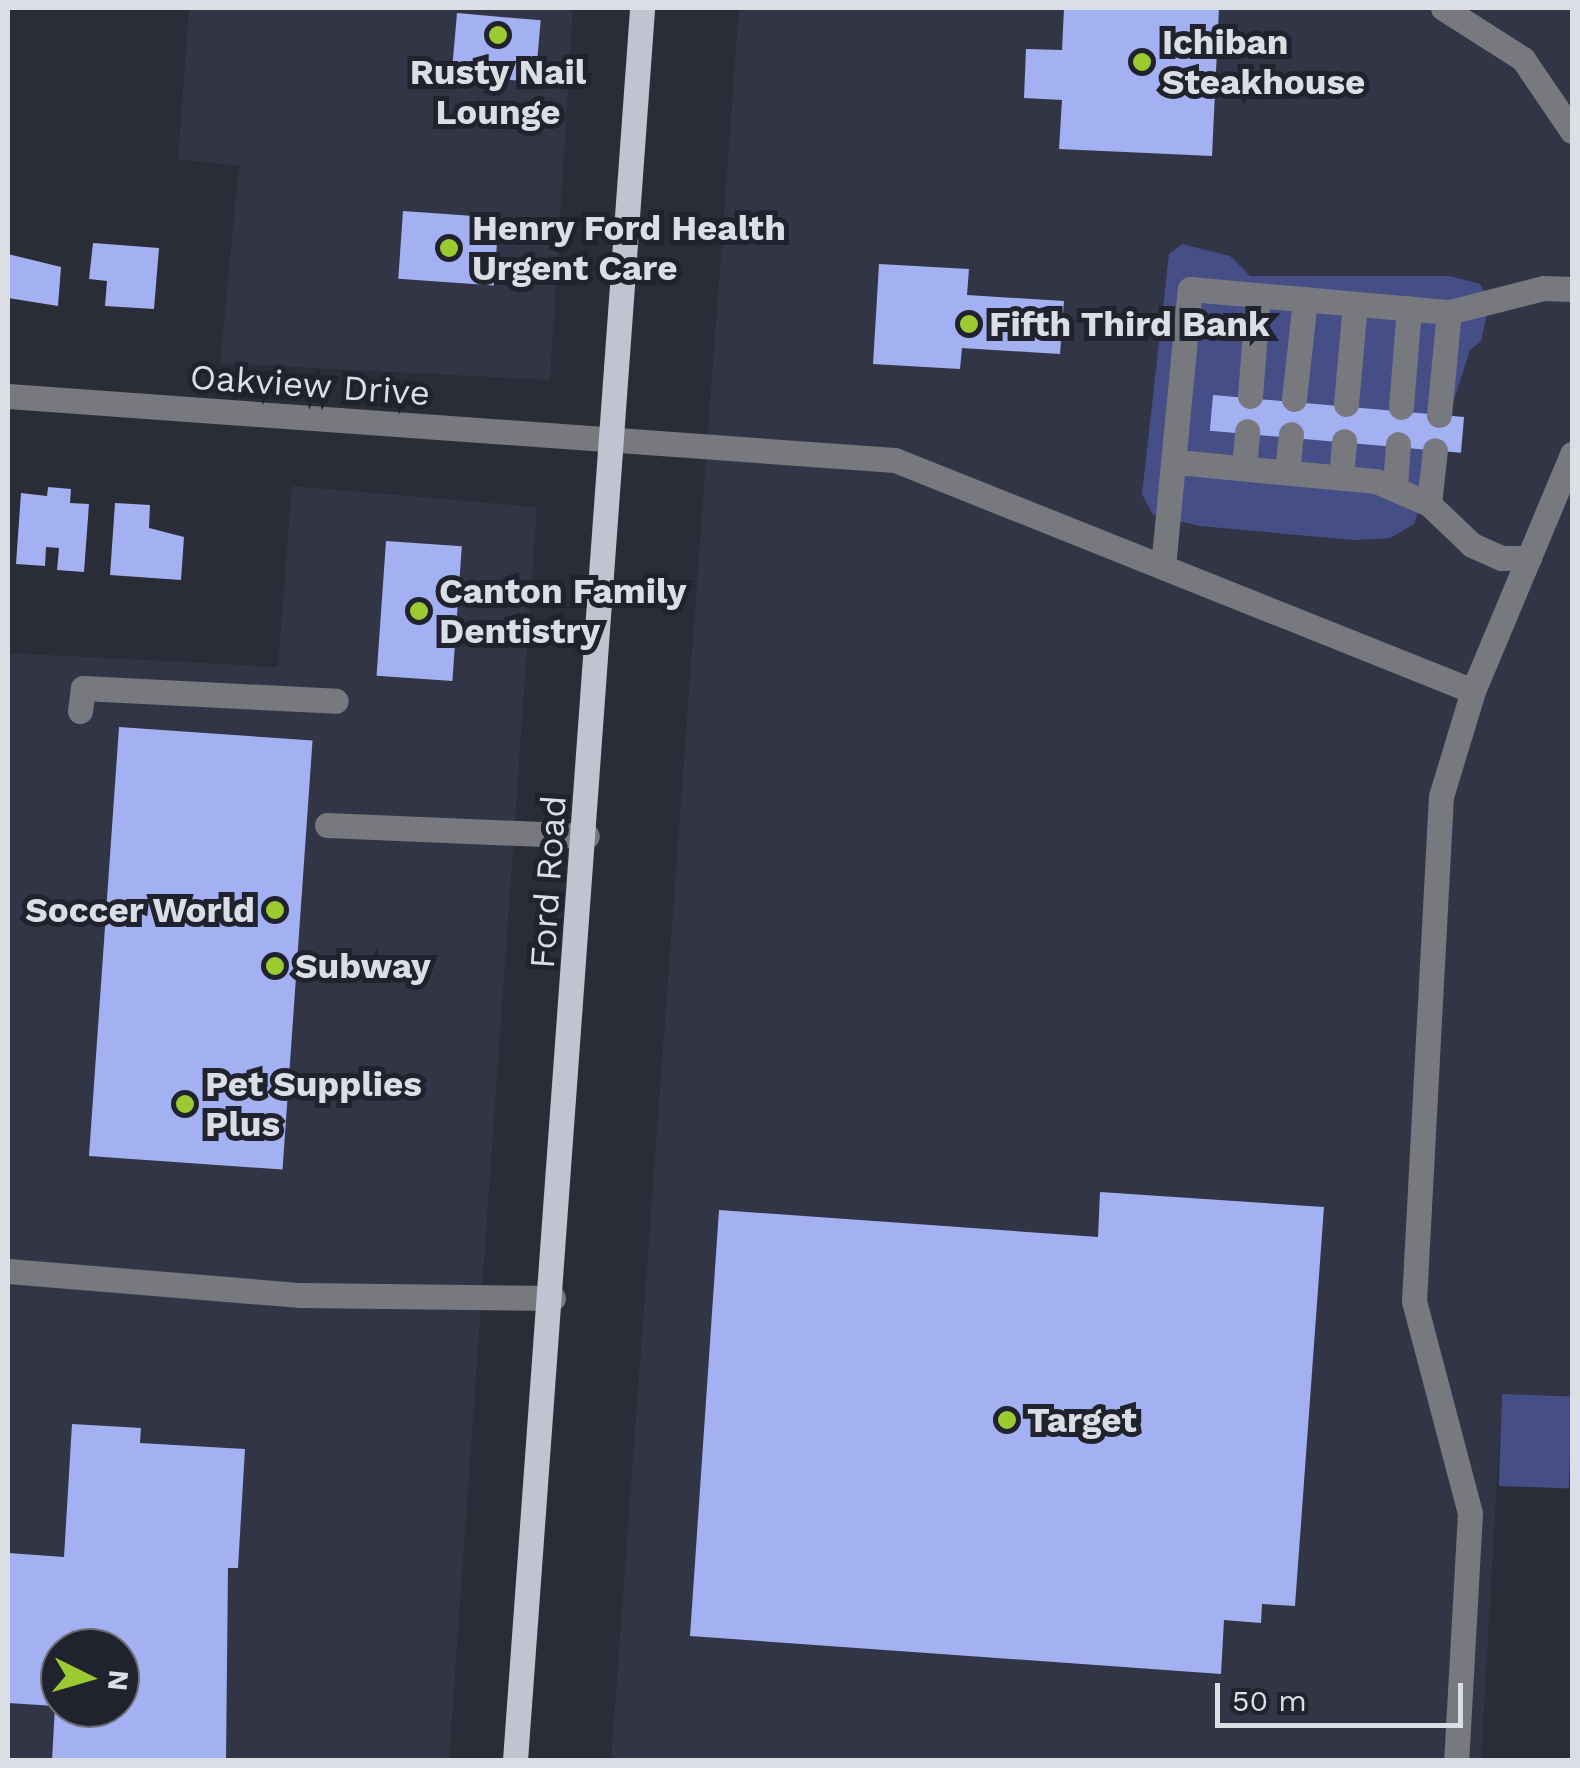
<!DOCTYPE html>
<html>
<head>
<meta charset="utf-8">
<style>
	body { margin:0 }
	#map { position:relative; width:1580px; height:1768px; overflow:hidden; background:#2a2c37; font-family:"Work Sans",sans-serif }
	div>[style] { position:absolute }
	.built>* { inset:0; background:#323546 }
	.forest>* { inset:0; background:#464e88; transform-origin:0 0 }
	.building>* { inset:0; background:#a3b0f1; transform-origin:0 0 }
	.minor>* { height:25px; margin:-12.5px; padding:0 12.5px; transform-origin:12.5px; border-radius:12.5px; background:#77797e }
	.major>* { height:25px; margin:-12.5px; padding:0 12.5px; transform-origin:12.5px; border-radius:12.5px; background:#c1c4d0 }
	.dots>* { width:28px; height:28px; translate:-50% -50%; box-sizing:border-box; border:5px solid #20232d; border-radius:50% }
	span { translate:-50% -50%; white-space:nowrap; text-align:center; line-height:1.15; -webkit-text-stroke:10px #20232d; paint-order:stroke }
	.poi-label { font-size:35px; color:#dcdee5; font-weight:700 }
	.left { translate:0 -50%; text-align:left }
	.right { translate:-100% -50%; text-align:right }
	.street-label { font-size:35px; color:#dcdee5 }
	.frame { position:absolute; inset:0; border:10px solid #dcdee5; pointer-events:none }
	.north { position:absolute; left:40px; top:1628px; width:100px; height:100px; box-sizing:border-box; background:#20232d; border:2px solid #6b6e77; border-radius:50%; rotate:95deg; font-size:28px; font-weight:700; line-height:40px; text-align:center; color:#dcdee5 }
	.north::after { content:''; display:block; margin:auto; width:35px; height:45px; background:#9cca31; clip-path:polygon(50% 0,100% 100%,50% 72%,0 100%) }
	.scale { position:absolute; left:1215px; top:1683px; width:248px; height:45px; box-sizing:border-box; border:5px solid #dcdee5; border-top:0; padding-left:12px; font-size:30px; line-height:35px; white-space:nowrap; color:#dcdee5; -webkit-text-stroke:8px #20232d; paint-order:stroke }
</style>
</head>
<body>
<div id="map">
	<div class="built">
		<div style="clip-path:polygon(189px 8px,573px 8px,550px 380px,220px 363px,239px 166px,178px 159px)"></div>
		<div style="clip-path:polygon(739px 8px,1572px 8px,1572px 1396px,1502px 1395px,1481px 1760px,611px 1760px)"></div>
		<div style="clip-path:polygon(evenodd,292px 486px,537px 507px,449px 1760px,8px 1760px,8px 653px,278px 667px,292px 486px,60px 1648px,120px 1648px,120px 1708px,60px 1708px,60px 1648px)"></div>
	</div>
	<div class="forest">
		<div style="clip-path:polygon(1182px 244px,1230px 256px,1250px 276px,1450px 276px,1480px 284px,1490px 301px,1481px 341px,1470px 350px,1414px 524px,1390px 538px,1353px 540px,1200px 526px,1153px 515px,1142px 494px,1169px 254px)"></div>
		<div style="left:1502px;top:1394px;width:70px;height:92px;rotate:2deg"></div>
	</div>
	<div class="building">
		<div style="clip-path:polygon(1064px 8px,1219px 8px,1212px 156px,1059px 149px,1062px 100px,1024px 98px,1026px 49px,1062px 50px)"></div>
		<div style="left:457px;top:13px;width:84px;height:62px;rotate:5deg"></div>
		<div style="left:403px;top:211px;width:96px;height:68px;rotate:4deg"></div>
		<div style="clip-path:polygon(93px 243px,159px 248px,154px 309px,105px 306px,107px 281px,89px 279px)"></div>
		<div style="clip-path:polygon(8px 254px,61px 267px,58px 306px,8px 298px)"></div>
		<div style="clip-path:polygon(879px 264px,969px 269px,967px 295px,1064px 301px,1060px 354px,962px 348px,960px 369px,873px 364px)"></div>
		<div style="left:1213px;top:395px;width:252px;height:36px;rotate:5deg"></div>
		<div style="clip-path:polygon(48px 487px,71px 489px,70px 503px,89px 504px,84px 572px,57px 570px,59px 548px,46px 547px,45px 566px,16px 564px,21px 493px,47px 496px)"></div>
		<div style="clip-path:polygon(115px 503px,150px 505px,149px 528px,184px 537px,181px 580px,110px 575px)"></div>
		<div style="left:386px;top:541px;width:76px;height:135px;rotate:4deg"></div>
		<div style="left:119px;top:727px;width:194px;height:430px;rotate:4deg"></div>
		<div style="clip-path:polygon(1100px 1192px,1324px 1207px,1295px 1606px,1262px 1604px,1261px 1623px,1224px 1620px,1221px 1674px,690px 1636px,719px 1210px,1098px 1237px)"></div>
		<div style="clip-path:polygon(evenodd,72px 1424px,141px 1428px,140px 1443px,245px 1449px,238px 1568px,228px 1568px,226px 1760px,52px 1760px,55px 1706px,8px 1703px,8px 1553px,64px 1557px,72px 1424px,60px 1648px,120px 1648px,120px 1708px,60px 1708px,60px 1648px)"></div>
	</div>
	<div class="minor">
		<div style="left:1443px;top:8px;width:95px;rotate:32.5deg"></div>
		<div style="left:1523px;top:59px;width:87px;rotate:55.8deg"></div>
		<div style="left:8px;top:396px;width:889px;rotate:4.13deg"></div>
		<div style="left:895px;top:460px;width:622px;rotate:21.78deg"></div>
		<div style="left:1473px;top:691px;width:110px;rotate:106.9deg"></div>
		<div style="left:1441px;top:796px;width:506px;rotate:93.06deg"></div>
		<div style="left:1414px;top:1301px;width:219px;rotate:75.2deg"></div>
		<div style="left:1470px;top:1513px;width:247px;rotate:93.2deg"></div>
		<div style="left:1250px;top:396px;width:101px;rotate:-85.5deg"></div>
		<div style="left:1294px;top:399px;width:101px;rotate:-83.7deg"></div>
		<div style="left:1346px;top:404px;width:100px;rotate:-84.9deg"></div>
		<div style="left:1401px;top:407px;width:99px;rotate:-85.4deg"></div>
		<div style="left:1439px;top:415px;width:103px;rotate:-84.5deg"></div>
		<div style="left:1177px;top:462px;width:200px;rotate:5.5deg"></div>
		<div style="left:1376px;top:481px;width:58px;rotate:23.5deg"></div>
		<div style="left:1429px;top:504px;width:59px;rotate:43.6deg"></div>
		<div style="left:1472px;top:545px;width:32px;rotate:24deg"></div>
		<div style="left:1501px;top:558px;width:28px"></div>
		<div style="left:1244px;top:468px;width:37px;rotate:-85deg"></div>
		<div style="left:1287px;top:472px;width:38px;rotate:-84deg"></div>
		<div style="left:1341px;top:477px;width:36px;rotate:-85deg"></div>
		<div style="left:1395px;top:486px;width:42px;rotate:-85.9deg"></div>
		<div style="left:1429px;top:504px;width:54px;rotate:-83.7deg"></div>
		<div style="left:1163px;top:567px;width:279px;rotate:-84.5deg"></div>
		<div style="left:1190px;top:289px;width:260px;rotate:5.1deg"></div>
		<div style="left:1449px;top:312px;width:98px;rotate:-14.2deg"></div>
		<div style="left:1544px;top:288px;width:28px;rotate:2deg"></div>
		<div style="left:1473px;top:691px;width:257px;rotate:-67.3deg"></div>
		<div style="left:80px;top:711px;width:23px;rotate:-83deg"></div>
		<div style="left:83px;top:688px;width:253px;rotate:2.9deg"></div>
		<div style="left:327px;top:825px;width:260px;rotate:2.4deg"></div>
		<div style="left:8px;top:1271px;width:294px;rotate:4.7deg"></div>
		<div style="left:301px;top:1295px;width:252px;rotate:0.7deg"></div>
	</div>
	<div class="major">
		<div style="left:515px;top:1760px;width:1757px;rotate:-85.85deg"></div>
	</div>
	<div class="dots">
		<div style="left:498px;top:35px;background:#9cca31"></div>
		<div style="left:1142px;top:62px;background:#9cca31"></div>
		<div style="left:449px;top:248px;background:#9cca31"></div>
		<div style="left:969px;top:324px;background:#9cca31"></div>
		<div style="left:419px;top:611px;background:#9cca31"></div>
		<div style="left:275px;top:910px;background:#9cca31"></div>
		<div style="left:275px;top:966px;background:#9cca31"></div>
		<div style="left:185px;top:1104px;background:#9cca31"></div>
		<div style="left:1007px;top:1420px;background:#9cca31"></div>
	</div>
	<div class="poi-label">
		<span class="left" style="left:1162px;top:62px">Ichiban<br>Steakhouse</span>
		<span style="left:498px;top:92px">Rusty Nail<br>Lounge</span>
		<span class="left" style="left:472px;top:248px">Henry Ford Health<br>Urgent Care</span>
		<span class="left" style="left:989px;top:324px">Fifth Third Bank</span>
		<span class="left" style="left:439px;top:611px">Canton Family<br>Dentistry</span>
		<span class="right" style="left:255px;top:910px">Soccer World</span>
		<span class="left" style="left:295px;top:966px">Subway</span>
		<span class="left" style="left:205px;top:1104px">Pet Supplies<br>Plus</span>
		<span class="left" style="left:1027px;top:1420px">Target</span>
	</div>
	<div class="street-label">
		<span style="left:310px;top:385px;rotate:4deg">Oakview Drive</span>
		<span style="left:548px;top:882px;rotate:-86deg">Ford Road</span>
	</div>
	<div class="frame"></div>
	<div class="north">N</div>
	<div class="scale">50 m</div>
</div>
</body>
</html>
